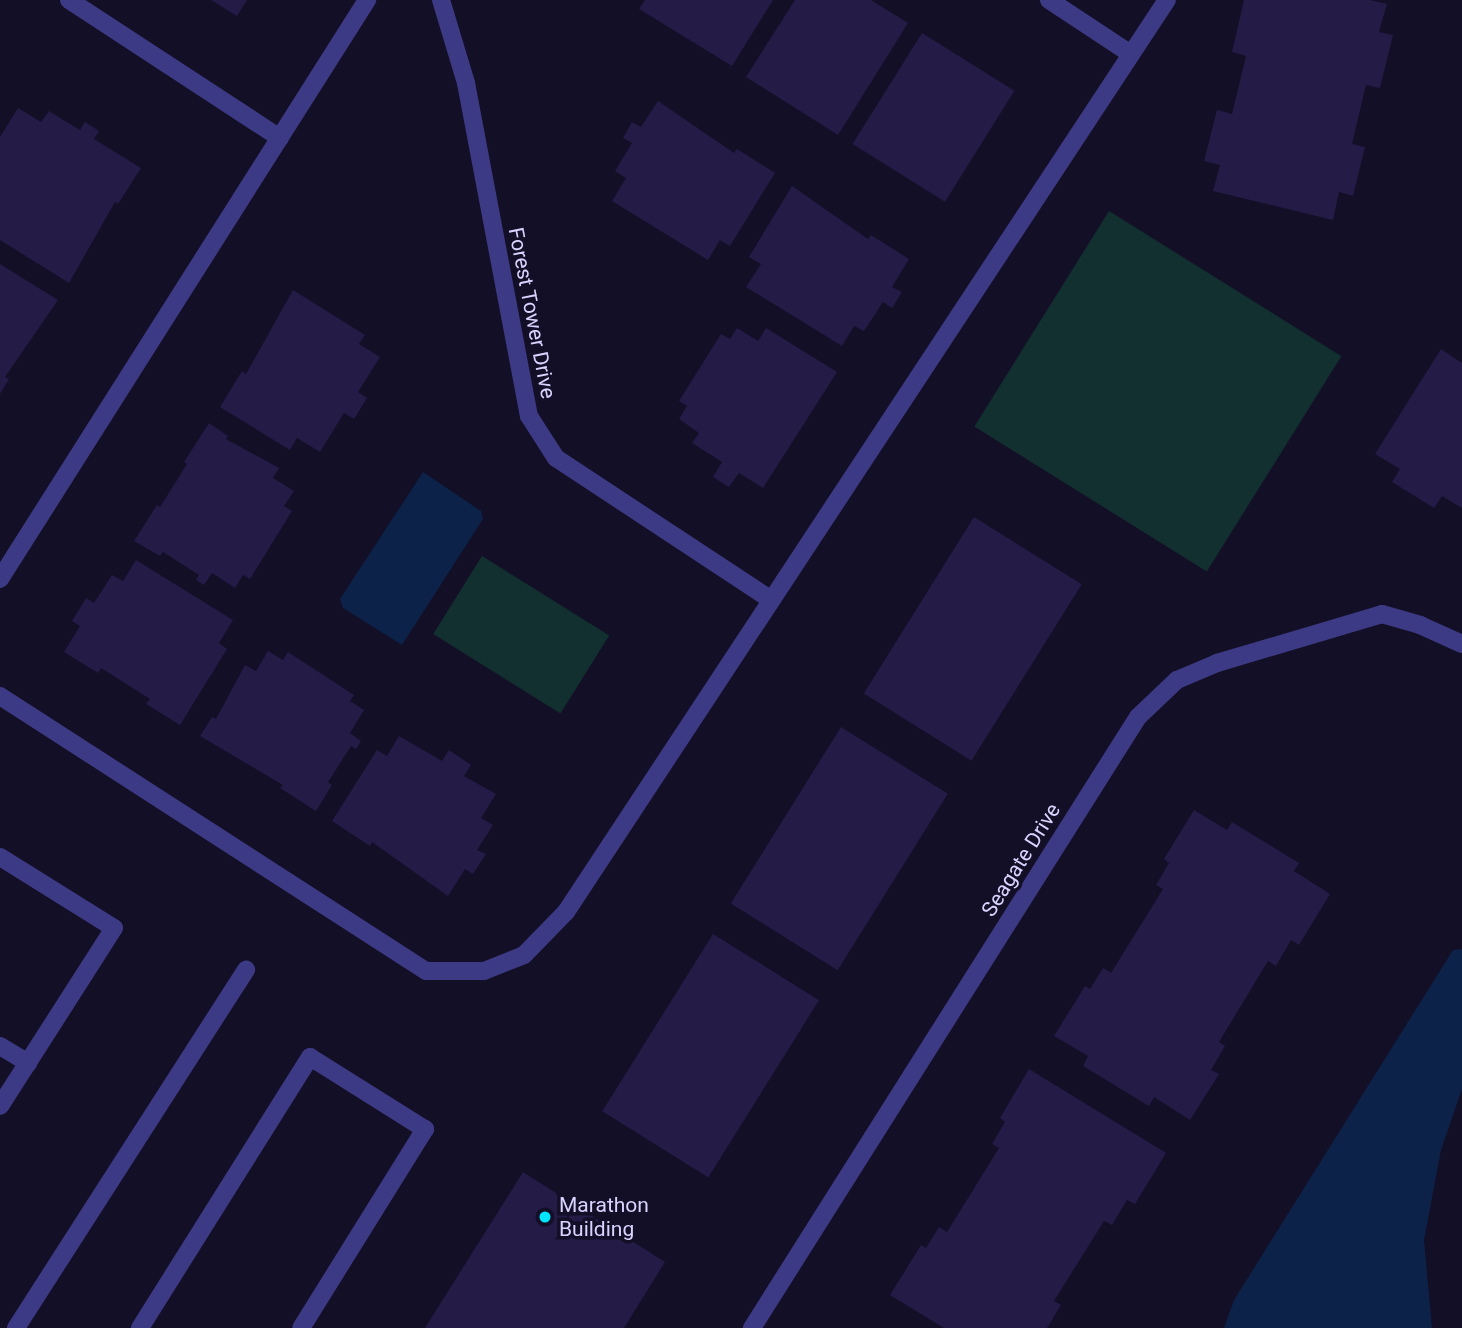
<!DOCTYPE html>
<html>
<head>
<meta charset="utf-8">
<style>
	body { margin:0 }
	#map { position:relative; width:1462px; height:1328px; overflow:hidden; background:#130f26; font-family:Roboto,sans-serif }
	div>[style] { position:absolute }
	.green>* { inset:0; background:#12302f; transform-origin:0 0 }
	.water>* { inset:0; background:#0c2248 }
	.building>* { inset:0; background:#241b47; transform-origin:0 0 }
	.minor>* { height:18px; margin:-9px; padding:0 9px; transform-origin:9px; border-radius:9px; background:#3d3a85 }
	.dots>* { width:19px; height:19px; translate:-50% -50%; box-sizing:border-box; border:4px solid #130f26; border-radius:50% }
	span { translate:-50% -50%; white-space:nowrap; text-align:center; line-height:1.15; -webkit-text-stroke:7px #130f26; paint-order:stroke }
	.street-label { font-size:21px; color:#d9d4ff }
	.poi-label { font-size:21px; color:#d9d4ff }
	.left { translate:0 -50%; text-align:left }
</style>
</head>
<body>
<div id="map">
	<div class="green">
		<div style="left:1109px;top:211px;width:274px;height:254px;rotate:32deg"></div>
		<div style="left:482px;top:556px;width:150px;height:92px;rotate:32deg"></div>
	</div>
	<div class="water">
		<div style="clip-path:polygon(423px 472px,481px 511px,483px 519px,402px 645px,343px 608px,340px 599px)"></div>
		<div style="clip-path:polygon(1462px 949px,1462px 1089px,1441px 1150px,1424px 1240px,1432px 1328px,1224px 1328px,1234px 1300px,1453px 950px)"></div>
	</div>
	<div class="building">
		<div style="clip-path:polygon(211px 0,247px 0,237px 16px)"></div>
		<div style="clip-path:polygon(645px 0,773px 0,732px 66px,639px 9px)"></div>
		<div style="clip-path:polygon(795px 0,871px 0,908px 23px,838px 135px,746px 77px)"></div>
		<div style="clip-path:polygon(1244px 0,1370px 0,1387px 4px,1379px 32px,1393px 35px,1380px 88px,1366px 85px,1352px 144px,1365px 147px,1353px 196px,1339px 192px,1333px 220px,1213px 191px,1220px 165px,1204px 161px,1217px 110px,1232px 114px,1246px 56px,1232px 52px)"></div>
		<div style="left:922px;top:33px;width:109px;height:131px;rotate:32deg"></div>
		<div style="clip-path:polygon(658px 101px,734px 153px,737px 149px,775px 173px,730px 246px,720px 240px,708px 260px,612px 201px,626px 178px,615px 171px,632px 143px,623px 138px,632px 122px,641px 127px)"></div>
		<div style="clip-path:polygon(18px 108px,41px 122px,49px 111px,80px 130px,85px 122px,99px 131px,94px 139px,141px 168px,118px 204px,115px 202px,69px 283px,0 240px,0 137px)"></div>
		<div style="clip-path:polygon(792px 186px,868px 239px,871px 235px,909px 259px,892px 287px,902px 292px,892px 308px,883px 302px,864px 331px,854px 326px,842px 346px,746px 287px,761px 264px,749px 257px)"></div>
		<div style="clip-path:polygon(0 264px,58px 300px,5px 377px,9px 379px,0 394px)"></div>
		<div style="clip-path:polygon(293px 290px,365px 335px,359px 344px,380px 357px,358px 392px,367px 398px,354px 419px,344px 413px,320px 452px,297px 438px,290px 450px,220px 407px,242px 371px,246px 374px)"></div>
		<div style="clip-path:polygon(737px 328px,758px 341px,766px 328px,837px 372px,763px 488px,739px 473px,729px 487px,713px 477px,722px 462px,692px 443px,699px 433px,679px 419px,687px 406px,679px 401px,721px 334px,730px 339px)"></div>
		<div style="clip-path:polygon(1441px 349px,1462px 363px,1462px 508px,1442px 496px,1434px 508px,1392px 482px,1400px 469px,1375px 454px)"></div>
		<div style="clip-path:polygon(209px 423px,228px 436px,226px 439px,279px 468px,273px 478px,294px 491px,284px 506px,292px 511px,250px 579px,243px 575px,235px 588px,212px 573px,204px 585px,196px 580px,199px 575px,163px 552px,160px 556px,134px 541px,157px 505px,160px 507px,187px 464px,184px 462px)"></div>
		<div style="left:974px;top:517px;width:127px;height:208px;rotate:32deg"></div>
		<div style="clip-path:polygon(136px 560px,233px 620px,219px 643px,227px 649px,180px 725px,146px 704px,150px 699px,101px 668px,98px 673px,64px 652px,80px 626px,72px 621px,86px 598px,94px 603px,112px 575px,123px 581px)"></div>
		<div style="clip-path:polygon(268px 651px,283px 660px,288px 652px,354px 695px,350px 701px,364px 710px,350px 733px,361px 741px,356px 749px,351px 746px,328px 782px,332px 785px,316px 811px,280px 788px,283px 785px,200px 736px,212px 717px,216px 719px,245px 665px,256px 671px)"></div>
		<div style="left:841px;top:727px;width:126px;height:208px;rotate:32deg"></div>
		<div style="clip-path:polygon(399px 736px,442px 761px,449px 750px,471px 765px,464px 776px,496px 794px,481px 818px,493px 825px,477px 850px,486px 854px,473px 874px,465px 869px,448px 896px,372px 842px,370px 846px,332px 821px,377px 750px,387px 756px)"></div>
		<div style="clip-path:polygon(1194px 810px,1227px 830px,1232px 822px,1299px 863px,1294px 871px,1330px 894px,1299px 945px,1291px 940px,1276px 966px,1268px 961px,1219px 1042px,1225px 1046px,1211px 1070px,1219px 1074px,1190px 1120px,1154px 1097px,1149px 1106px,1083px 1066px,1088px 1056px,1054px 1036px,1085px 986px,1090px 989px,1103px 968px,1111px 973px,1163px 889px,1156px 885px,1169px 863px,1164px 859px)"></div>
		<div style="left:713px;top:934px;width:125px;height:209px;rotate:32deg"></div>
		<div style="clip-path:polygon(1029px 1069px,1166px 1153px,1135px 1204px,1127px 1200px,1112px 1225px,1104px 1221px,1054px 1301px,1061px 1305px,1047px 1328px,944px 1328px,890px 1295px,921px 1245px,926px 1248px,939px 1227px,947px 1232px,999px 1148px,992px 1144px,1005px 1122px,1000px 1118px)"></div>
		<div style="clip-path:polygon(523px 1172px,665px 1262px,624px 1328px,425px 1328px)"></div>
	</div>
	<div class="minor">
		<div style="left:69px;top:0;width:252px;rotate:33.2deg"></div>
		<div style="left:441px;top:0;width:87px;rotate:73.2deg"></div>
		<div style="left:466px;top:83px;width:339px;rotate:79.3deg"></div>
		<div style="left:529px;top:416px;width:50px;rotate:57.3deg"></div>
		<div style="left:556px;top:458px;width:258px;rotate:33.4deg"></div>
		<div style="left:1049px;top:0;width:98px;rotate:33.4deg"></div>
		<div style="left:0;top:579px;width:686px;rotate:-57.63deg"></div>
		<div style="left:0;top:696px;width:507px;rotate:32.84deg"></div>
		<div style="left:426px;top:971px;width:58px"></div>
		<div style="left:484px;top:971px;width:43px;rotate:-21.8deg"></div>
		<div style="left:524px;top:955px;width:60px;rotate:-45.7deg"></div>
		<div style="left:566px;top:912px;width:1092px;rotate:-56.62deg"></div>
		<div style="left:0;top:857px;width:134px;rotate:31.9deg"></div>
		<div style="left:114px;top:928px;width:211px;rotate:122.6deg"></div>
		<div style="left:0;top:1046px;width:33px;rotate:31deg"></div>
		<div style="left:16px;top:1328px;width:426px;rotate:-57.3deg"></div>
		<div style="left:140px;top:1328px;width:320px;rotate:-57.9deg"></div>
		<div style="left:310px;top:1057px;width:136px;rotate:32.1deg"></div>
		<div style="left:425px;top:1129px;width:234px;rotate:121.9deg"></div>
		<div style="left:752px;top:1328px;width:723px;rotate:-57.72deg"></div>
		<div style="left:1138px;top:717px;width:54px;rotate:-43.5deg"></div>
		<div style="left:1177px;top:680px;width:43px;rotate:-23deg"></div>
		<div style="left:1217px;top:663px;width:172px;rotate:-16.5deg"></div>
		<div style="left:1382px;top:614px;width:40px;rotate:16deg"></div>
		<div style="left:1420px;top:625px;width:46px;rotate:24.3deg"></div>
	</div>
	<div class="dots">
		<div style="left:545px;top:1217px;background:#00e5ff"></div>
	</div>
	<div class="street-label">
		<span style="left:532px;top:313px;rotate:79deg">Forest Tower Drive</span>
		<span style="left:1021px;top:860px;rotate:-58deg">Seagate Drive</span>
	</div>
	<div class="poi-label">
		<span class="left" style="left:559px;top:1217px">Marathon<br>Building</span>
	</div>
</div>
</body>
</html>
